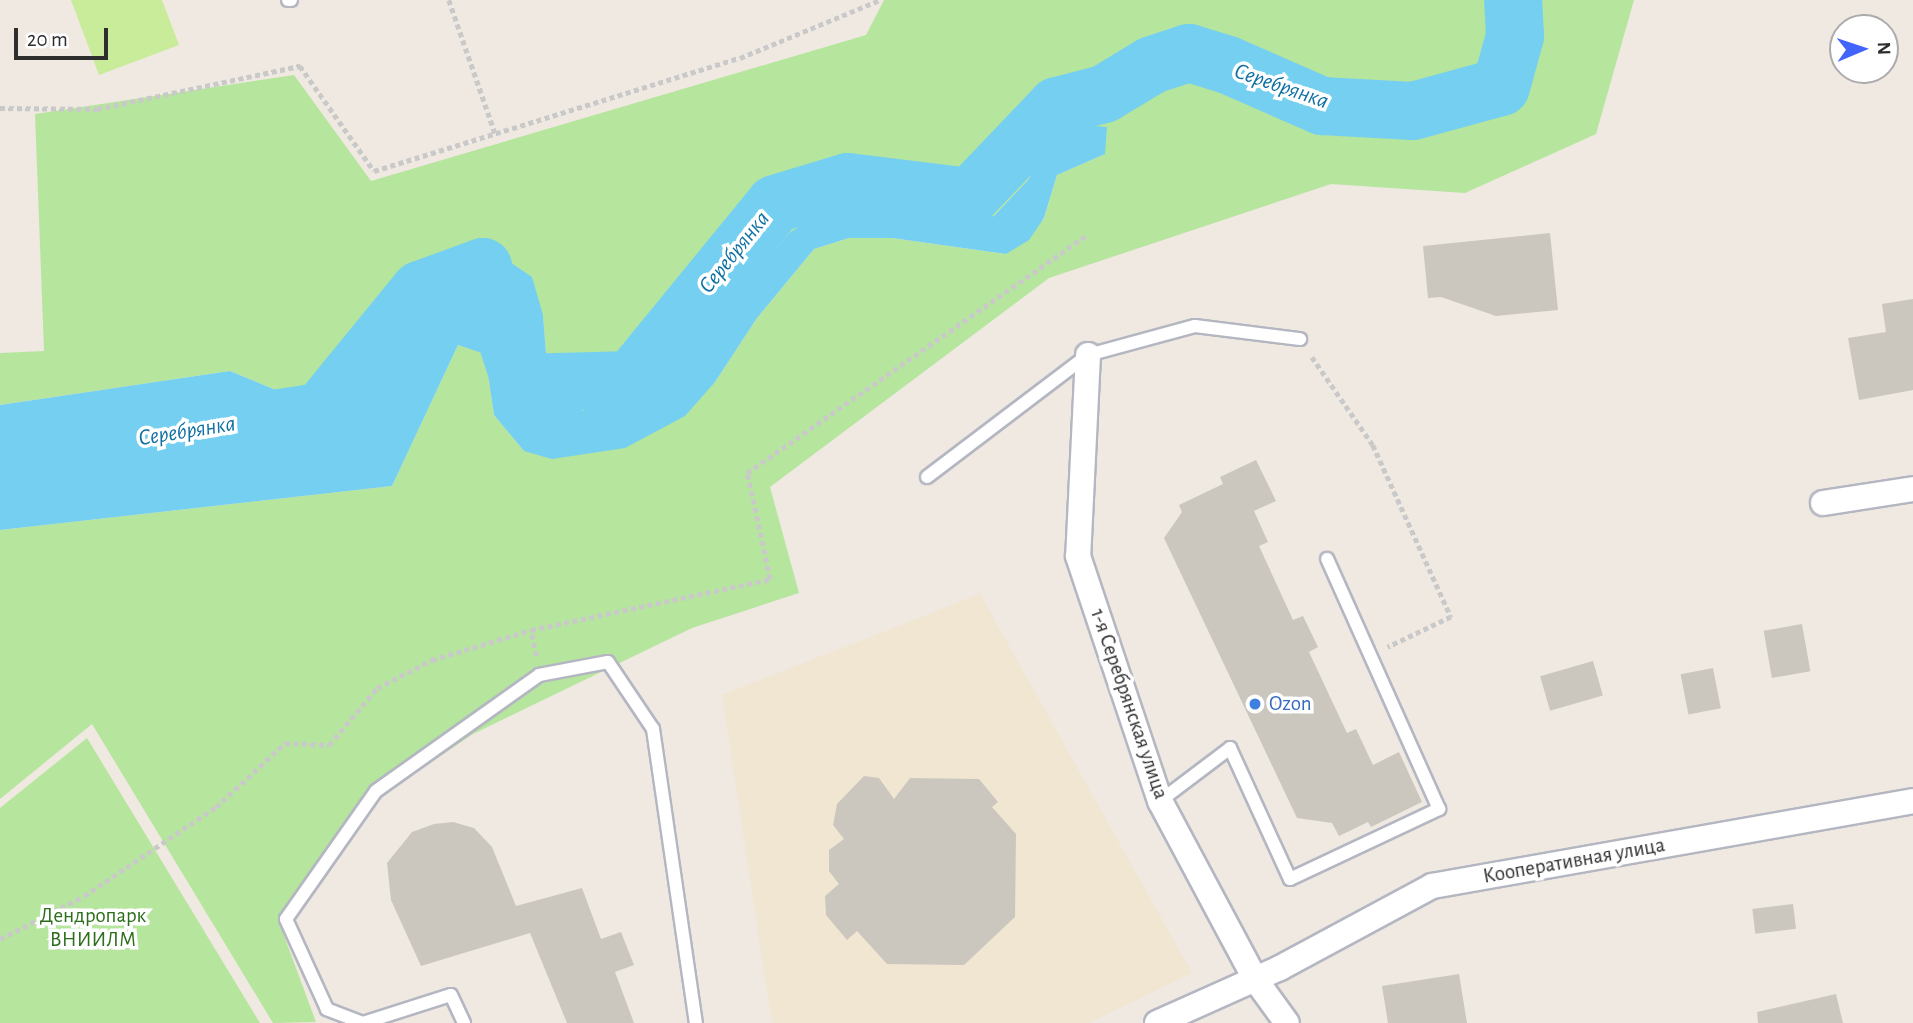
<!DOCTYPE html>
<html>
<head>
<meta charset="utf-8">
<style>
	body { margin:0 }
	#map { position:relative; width:1913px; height:1023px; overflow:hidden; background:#efe9e1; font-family:"Alegreya Sans",sans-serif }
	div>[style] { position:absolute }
	.education>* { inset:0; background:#f0e6d1 }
	.green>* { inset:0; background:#b6e59e }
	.pitch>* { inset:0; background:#c9ec9a }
	.water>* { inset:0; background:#75cff0 }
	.river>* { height:58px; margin:-29px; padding:0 29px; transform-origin:29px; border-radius:29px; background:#75cff0 }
	.building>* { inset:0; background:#cbc7bf; transform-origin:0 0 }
	.path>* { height:4.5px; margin-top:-2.25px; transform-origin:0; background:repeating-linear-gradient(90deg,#c9c9c9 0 5px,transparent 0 8.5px) }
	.roads { filter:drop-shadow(2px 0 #b4b7c1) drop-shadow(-2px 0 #b4b7c1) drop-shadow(0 2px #b4b7c1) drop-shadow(0 -2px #b4b7c1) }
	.service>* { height:12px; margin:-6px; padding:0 6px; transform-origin:6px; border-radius:6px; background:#fff }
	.minor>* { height:24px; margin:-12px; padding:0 12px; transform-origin:12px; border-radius:12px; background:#fff }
	.dots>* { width:19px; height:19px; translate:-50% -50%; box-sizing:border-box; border:4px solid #fff; border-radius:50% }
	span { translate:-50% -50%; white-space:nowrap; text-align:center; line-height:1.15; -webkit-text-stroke:7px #fff; paint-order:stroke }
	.street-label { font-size:21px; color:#2e2e2e }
	.shop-label { font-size:21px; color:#366cbe }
	.left { translate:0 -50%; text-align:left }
	.park-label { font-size:21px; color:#2c6e1b }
	.water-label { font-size:23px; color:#0d6fa3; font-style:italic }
	.north { position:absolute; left:1829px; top:14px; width:70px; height:70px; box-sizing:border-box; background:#fff; border:2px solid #ababab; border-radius:50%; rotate:88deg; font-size:19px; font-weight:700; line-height:28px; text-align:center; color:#2e2e2e }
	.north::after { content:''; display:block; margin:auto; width:24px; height:32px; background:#4264fb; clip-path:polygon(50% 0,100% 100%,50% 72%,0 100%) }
	.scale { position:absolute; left:14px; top:28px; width:94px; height:32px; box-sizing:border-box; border:4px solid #2e2e2e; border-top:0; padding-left:9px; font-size:21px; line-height:24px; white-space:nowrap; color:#2e2e2e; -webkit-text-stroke:5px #fff; paint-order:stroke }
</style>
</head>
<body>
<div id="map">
	<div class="education">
		<div style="clip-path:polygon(980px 594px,1192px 973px,1089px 1023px,772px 1023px,722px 695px)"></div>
	</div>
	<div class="green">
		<div style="clip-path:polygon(884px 0,1634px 0,1596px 134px,1465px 193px,1331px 184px,1049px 278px,770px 487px,799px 593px,692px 628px,473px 734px,381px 796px,283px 933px,316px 1022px,273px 1023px,92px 724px,0 799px,0 530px,392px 486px,458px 345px,485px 353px,494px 415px,524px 451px,715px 382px,757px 318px,814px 249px,849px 238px,892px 238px,1006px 254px,1044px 219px,1057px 175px,1105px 154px,1060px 129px,1028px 180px,994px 216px,969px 220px,878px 203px,789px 233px,673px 370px,621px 397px,583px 411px,549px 391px,543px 315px,452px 271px,357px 398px,322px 409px,230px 371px,0 405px,0 353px,44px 351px,35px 114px,294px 75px,371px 181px,866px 35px)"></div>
		<div style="clip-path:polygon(87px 738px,260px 1023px,0 1023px,0 808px)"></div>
	</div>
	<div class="pitch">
		<div style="clip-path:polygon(71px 0,162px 0,179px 45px,99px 75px)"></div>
	</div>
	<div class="water">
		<div style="clip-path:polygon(1082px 125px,1107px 127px,1105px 154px,1057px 175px,1044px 218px,1029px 240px,1006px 254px,892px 238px,849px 238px,814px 249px,757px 318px,715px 382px,685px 416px,625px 448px,552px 459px,524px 451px,494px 415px,485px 354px,458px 345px,392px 486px,0 530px,0 405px,230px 371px,322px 409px,357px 398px,452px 271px,498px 254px,532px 277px,543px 315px,549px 391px,583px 411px,621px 397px,673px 370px,789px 233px,813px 218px,878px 203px,969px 220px,994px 216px,1028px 180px,1060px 129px)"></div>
	</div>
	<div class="river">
		<div style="left:245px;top:423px;width:76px;rotate:-8.3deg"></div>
		<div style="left:320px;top:412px;width:158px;rotate:-50.7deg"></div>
		<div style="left:420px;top:290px;width:67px;rotate:-20.1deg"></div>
		<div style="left:483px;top:267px;width:122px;rotate:71.9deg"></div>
		<div style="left:521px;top:383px;width:110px;rotate:-1.6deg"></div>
		<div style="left:631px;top:380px;width:227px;rotate:-50.7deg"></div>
		<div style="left:775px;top:204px;width:76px;rotate:-16.8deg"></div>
		<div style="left:848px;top:182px;width:123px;rotate:7deg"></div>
		<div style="left:970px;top:197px;width:126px;rotate:-46.3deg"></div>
		<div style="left:1057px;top:106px;width:49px;rotate:-14.3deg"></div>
		<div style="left:1104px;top:94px;width:56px;rotate:-31.1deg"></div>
		<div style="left:1152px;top:65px;width:39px;rotate:-18deg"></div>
		<div style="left:1189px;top:53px;width:41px;rotate:17.1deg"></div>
		<div style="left:1228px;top:65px;width:103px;rotate:23.6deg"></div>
		<div style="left:1322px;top:106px;width:91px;rotate:3.1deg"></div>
		<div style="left:1413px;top:111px;width:91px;rotate:-15.3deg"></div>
		<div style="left:1501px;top:87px;width:53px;rotate:-74.6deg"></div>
		<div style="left:1515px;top:36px;width:36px;rotate:-93deg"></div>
	</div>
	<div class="building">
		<div style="clip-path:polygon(1550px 233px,1558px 310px,1496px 316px,1441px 297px,1428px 298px,1423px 246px)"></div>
		<div style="clip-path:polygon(1913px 299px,1913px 390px,1859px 400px,1848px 338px,1886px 332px,1882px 304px)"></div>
		<div style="clip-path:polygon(1256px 460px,1276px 501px,1254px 511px,1268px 542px,1259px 546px,1293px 620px,1303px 616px,1318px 647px,1309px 652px,1347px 733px,1356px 729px,1373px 765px,1399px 752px,1422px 802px,1371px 827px,1368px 822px,1339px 836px,1332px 823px,1297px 818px,1164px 538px,1182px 512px,1179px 505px,1223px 484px,1220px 477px)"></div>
		<div style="left:1802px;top:624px;width:48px;height:39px;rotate:80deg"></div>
		<div style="left:1593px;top:661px;width:36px;height:55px;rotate:74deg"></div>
		<div style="left:1713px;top:668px;width:41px;height:33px;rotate:79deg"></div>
		<div style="clip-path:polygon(864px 776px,879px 778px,894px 799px,910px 778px,979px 779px,998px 802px,992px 807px,1016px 834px,1015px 917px,964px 965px,887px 964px,857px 931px,847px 940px,826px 915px,825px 896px,839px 884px,829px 871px,829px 850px,844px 839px,833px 825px,837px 804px)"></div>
		<div style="clip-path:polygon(453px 822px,474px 828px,492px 847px,516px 906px,582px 888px,601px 939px,621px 932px,634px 965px,615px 972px,634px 1023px,567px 1023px,530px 933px,421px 966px,391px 900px,387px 863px,412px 832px,434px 824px)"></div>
		<div style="left:1793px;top:904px;width:25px;height:41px;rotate:83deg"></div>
		<div style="clip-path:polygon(1459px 974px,1467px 1023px,1388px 1023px,1382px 986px)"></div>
		<div style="clip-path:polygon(1836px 994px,1843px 1023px,1758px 1023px,1757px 1012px)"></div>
	</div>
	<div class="path">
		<div style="left:449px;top:0;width:141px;rotate:70.9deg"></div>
		<div style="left:0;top:108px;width:97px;rotate:0.6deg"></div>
		<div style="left:97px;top:109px;width:208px;rotate:-12deg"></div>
		<div style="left:300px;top:66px;width:128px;rotate:54.8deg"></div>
		<div style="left:374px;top:171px;width:383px;rotate:-17.2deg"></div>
		<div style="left:740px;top:58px;width:152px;rotate:-22.5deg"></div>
		<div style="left:1312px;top:357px;width:107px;rotate:55.3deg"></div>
		<div style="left:1373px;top:445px;width:189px;rotate:65.6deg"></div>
		<div style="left:1451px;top:617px;width:70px;rotate:154.5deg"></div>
		<div style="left:536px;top:656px;width:26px;rotate:-101deg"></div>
		<div style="left:531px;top:630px;width:244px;rotate:-12deg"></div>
		<div style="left:770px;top:579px;width:108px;rotate:-102.2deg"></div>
		<div style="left:747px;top:473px;width:415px;rotate:-35deg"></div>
		<div style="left:0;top:939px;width:94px;rotate:-27.1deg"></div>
		<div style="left:84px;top:896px;width:159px;rotate:-34deg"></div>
		<div style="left:216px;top:807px;width:94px;rotate:-42.8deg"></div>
		<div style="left:285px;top:743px;width:44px;rotate:2.6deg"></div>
		<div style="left:329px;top:745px;width:75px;rotate:-49.9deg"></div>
		<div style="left:377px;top:688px;width:62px;rotate:-27deg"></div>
		<div style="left:432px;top:660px;width:103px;rotate:-16.9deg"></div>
	</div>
	<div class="roads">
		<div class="service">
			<div style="left:288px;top:0;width:3px"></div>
			<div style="left:927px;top:477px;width:202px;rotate:-37.2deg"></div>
			<div style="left:1088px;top:355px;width:111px;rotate:-15.2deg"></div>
			<div style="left:1195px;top:326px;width:106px;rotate:7.1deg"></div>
			<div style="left:1160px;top:801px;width:88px;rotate:-37.1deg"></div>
			<div style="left:1230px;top:748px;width:144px;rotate:65.4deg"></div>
			<div style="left:1290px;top:879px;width:165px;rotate:-25.2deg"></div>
			<div style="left:1439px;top:809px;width:274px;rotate:-114.1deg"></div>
			<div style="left:363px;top:1023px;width:39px;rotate:-159deg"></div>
			<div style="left:327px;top:1009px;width:99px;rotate:-114.5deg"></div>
			<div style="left:286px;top:919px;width:156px;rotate:-54.9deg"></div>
			<div style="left:376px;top:791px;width:200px;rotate:-35.4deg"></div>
			<div style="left:539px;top:675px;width:70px;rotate:-10.7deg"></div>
			<div style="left:608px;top:662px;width:81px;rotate:56.1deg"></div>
			<div style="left:653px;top:729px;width:297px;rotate:81.7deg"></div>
			<div style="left:363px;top:1023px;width:92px;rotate:-17.7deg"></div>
			<div style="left:451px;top:995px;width:31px;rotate:65deg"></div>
		</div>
		<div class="minor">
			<div style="left:1088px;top:355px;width:201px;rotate:92.8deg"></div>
			<div style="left:1078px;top:556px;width:258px;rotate:71.5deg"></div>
			<div style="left:1160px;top:801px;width:202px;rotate:61.9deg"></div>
			<div style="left:1255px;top:979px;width:54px;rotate:54deg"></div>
			<div style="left:1823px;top:503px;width:91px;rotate:-8.8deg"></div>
			<div style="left:1157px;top:1023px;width:135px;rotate:-24.1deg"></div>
			<div style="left:1280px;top:968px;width:173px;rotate:-28.3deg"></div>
			<div style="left:1432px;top:886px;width:488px;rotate:-10deg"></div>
		</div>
	</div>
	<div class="dots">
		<div style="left:1255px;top:704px;background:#3f7fe0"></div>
	</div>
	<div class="street-label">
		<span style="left:1129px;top:704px;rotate:71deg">1-я Серебрянская улица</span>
		<span style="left:1574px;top:861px;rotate:-10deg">Кооперативная улица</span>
	</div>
	<div class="shop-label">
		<span class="left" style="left:1269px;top:704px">Ozon</span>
	</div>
	<div class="park-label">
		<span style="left:93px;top:928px">Дендропарк<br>ВНИИЛМ</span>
	</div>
	<div class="water-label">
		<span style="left:1281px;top:87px;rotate:19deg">Серебрянка</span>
		<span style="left:735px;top:253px;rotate:-51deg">Серебрянка</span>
		<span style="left:187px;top:432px;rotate:-9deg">Серебрянка</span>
	</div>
	<div class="north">N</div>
	<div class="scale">20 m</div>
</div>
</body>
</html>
